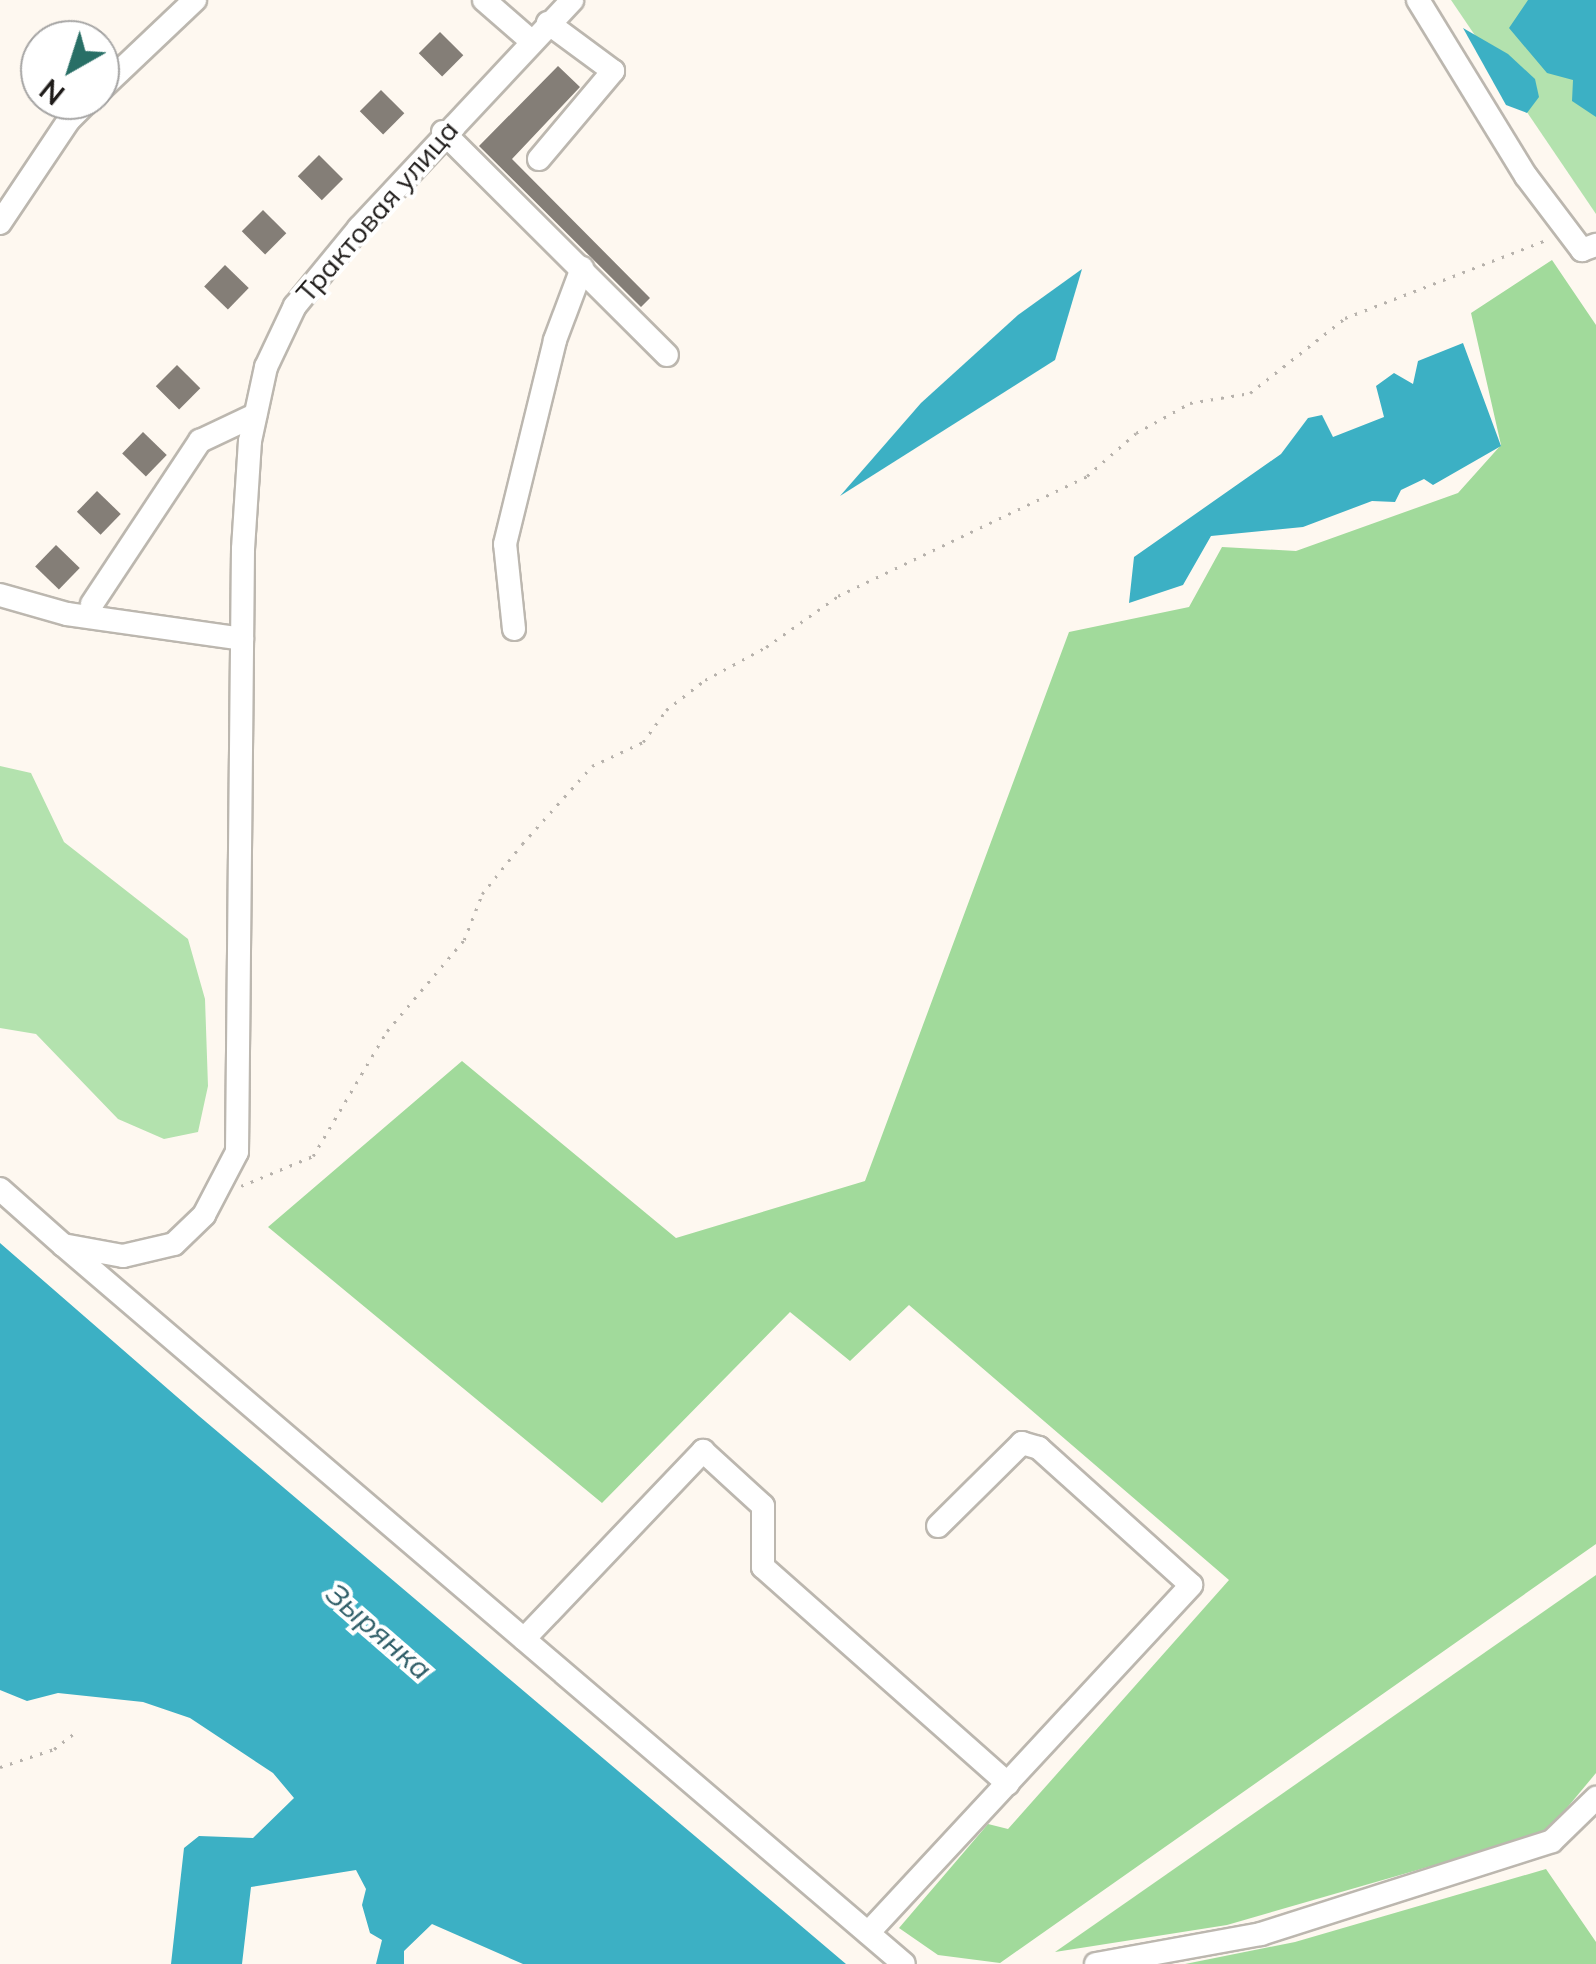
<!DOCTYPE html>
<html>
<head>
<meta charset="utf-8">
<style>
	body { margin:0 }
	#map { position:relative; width:1596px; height:1964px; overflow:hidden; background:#fef8f0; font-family:Mulish,sans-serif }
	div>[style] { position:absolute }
	.green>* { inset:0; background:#b3e2ae }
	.forest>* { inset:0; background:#a1da9b }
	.water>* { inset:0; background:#3cb0c4 }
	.building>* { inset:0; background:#847e77; transform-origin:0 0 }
	.path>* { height:2.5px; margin-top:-1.25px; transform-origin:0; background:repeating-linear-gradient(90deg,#b7b2ac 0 2.5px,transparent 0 10.5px) }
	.roads { filter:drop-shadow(2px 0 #bcb7af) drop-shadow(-2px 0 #bcb7af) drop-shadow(0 2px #bcb7af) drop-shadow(0 -2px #bcb7af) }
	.minor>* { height:22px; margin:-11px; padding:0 11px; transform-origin:11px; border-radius:11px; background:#fff }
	span { translate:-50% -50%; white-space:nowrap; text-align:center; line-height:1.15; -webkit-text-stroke:8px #fff; paint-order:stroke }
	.street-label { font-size:28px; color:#1e1b19 }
	.water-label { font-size:30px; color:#2f5e68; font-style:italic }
	.north { position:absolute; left:20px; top:20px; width:100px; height:100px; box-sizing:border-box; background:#fff; border:2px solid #a5a4a3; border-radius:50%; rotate:219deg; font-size:28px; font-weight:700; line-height:40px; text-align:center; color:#1e1b19 }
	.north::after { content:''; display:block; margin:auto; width:35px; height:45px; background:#286f66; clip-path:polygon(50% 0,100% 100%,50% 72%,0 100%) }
</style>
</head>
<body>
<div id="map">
	<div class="green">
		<div style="clip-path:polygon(1451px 0,1596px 0,1596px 214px)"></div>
		<div style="clip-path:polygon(0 766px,31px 773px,64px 842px,188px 939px,205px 999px,208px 1086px,198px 1132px,164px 1139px,118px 1119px,36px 1034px,0 1028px)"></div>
	</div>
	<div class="forest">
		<div style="clip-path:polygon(1552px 260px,1596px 325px,1596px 1544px,1000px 1963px,938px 1955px,899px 1928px,988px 1824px,1008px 1829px,1229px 1580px,909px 1305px,850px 1361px,790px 1312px,602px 1503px,268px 1227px,462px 1061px,676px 1238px,865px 1181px,1069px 632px,1189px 607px,1222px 547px,1296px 551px,1458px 493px,1501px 445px,1471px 313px)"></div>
		<div style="clip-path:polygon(1596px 1575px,1596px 1773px,1546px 1833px,1227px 1925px,1055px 1952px)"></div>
		<div style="clip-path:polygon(1546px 1869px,1596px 1942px,1596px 1964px,1185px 1964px,1295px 1942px)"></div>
	</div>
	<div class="water">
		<div style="clip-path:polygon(1528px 0,1596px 0,1596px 117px,1572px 101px,1573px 80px,1547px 73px,1509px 28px)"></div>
		<div style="clip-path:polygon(1463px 28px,1508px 54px,1535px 79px,1539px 97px,1527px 113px,1506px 105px)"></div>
		<div style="clip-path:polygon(1082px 269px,1055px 360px,840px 496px,921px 403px,1018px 315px)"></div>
		<div style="clip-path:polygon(1463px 343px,1501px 446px,1433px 485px,1424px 479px,1401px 490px,1395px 502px,1372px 501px,1303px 527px,1211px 536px,1183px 585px,1129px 603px,1134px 557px,1281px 454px,1308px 418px,1322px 415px,1333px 437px,1384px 417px,1376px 386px,1394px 373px,1413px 384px,1418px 361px)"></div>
		<div style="clip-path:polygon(0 1243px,199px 1416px,846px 1964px,523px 1964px,432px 1924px,404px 1951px,404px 1964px,376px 1964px,382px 1940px,370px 1933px,362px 1905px,366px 1889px,356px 1870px,251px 1887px,242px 1964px,171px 1964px,184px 1848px,199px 1836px,253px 1838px,294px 1798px,273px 1773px,190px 1718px,143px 1702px,58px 1693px,27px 1701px,0 1690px)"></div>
	</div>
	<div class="building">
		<div style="left:440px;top:32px;width:33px;height:30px;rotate:45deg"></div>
		<div style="clip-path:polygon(558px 66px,580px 87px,512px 159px,650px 298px,641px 307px,479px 146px)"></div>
		<div style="left:381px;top:90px;width:33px;height:30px;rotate:45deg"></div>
		<div style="left:319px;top:155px;width:34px;height:30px;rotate:45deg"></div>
		<div style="left:263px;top:210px;width:33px;height:30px;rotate:45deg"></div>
		<div style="left:225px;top:265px;width:33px;height:30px;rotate:44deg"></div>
		<div style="left:177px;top:365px;width:33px;height:30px;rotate:45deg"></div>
		<div style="left:143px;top:432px;width:33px;height:30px;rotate:44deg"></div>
		<div style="left:97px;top:491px;width:33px;height:29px;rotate:44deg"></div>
		<div style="left:56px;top:545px;width:33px;height:30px;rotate:44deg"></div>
	</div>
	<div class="path">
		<div style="left:241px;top:1186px;width:78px;rotate:-22.6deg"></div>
		<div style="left:313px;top:1156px;width:145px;rotate:-59.4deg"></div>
		<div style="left:387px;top:1031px;width:119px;rotate:-49.8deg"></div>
		<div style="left:464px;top:940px;width:49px;rotate:-68.6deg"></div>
		<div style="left:482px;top:894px;width:64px;rotate:-51.3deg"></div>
		<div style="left:522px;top:844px;width:105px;rotate:-48.1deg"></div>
		<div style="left:592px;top:766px;width:56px;rotate:-25.2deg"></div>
		<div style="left:643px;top:742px;width:39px;rotate:-54deg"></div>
		<div style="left:666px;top:710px;width:49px;rotate:-37.6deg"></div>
		<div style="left:705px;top:680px;width:69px;rotate:-28.4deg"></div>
		<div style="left:766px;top:647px;width:88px;rotate:-35.3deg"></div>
		<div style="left:838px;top:596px;width:276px;rotate:-25.7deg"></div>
		<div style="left:1087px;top:476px;width:65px;rotate:-41.3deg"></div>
		<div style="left:1136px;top:433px;width:62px;rotate:-29.1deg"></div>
		<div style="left:1190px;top:403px;width:61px;rotate:-9.5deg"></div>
		<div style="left:1250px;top:393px;width:121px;rotate:-38.3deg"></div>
		<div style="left:1345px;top:318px;width:216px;rotate:-21.2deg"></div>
		<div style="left:0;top:1767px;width:57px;rotate:-18.4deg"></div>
		<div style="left:54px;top:1749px;width:31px;rotate:-38deg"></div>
	</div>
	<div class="roads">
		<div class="minor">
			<div style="left:484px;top:0;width:61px;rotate:41deg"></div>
			<div style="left:1418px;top:0;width:206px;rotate:58.5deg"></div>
			<div style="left:1526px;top:176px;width:93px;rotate:52.9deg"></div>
			<div style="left:1582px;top:250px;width:15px;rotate:-20deg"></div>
			<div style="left:100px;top:90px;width:131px;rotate:-43.5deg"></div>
			<div style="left:443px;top:132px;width:316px;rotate:44.9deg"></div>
			<div style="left:539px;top:159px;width:115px;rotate:-49.9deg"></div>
			<div style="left:613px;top:71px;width:81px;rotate:-143.6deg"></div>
			<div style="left:0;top:223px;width:124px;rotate:-56.2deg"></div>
			<div style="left:69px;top:120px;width:28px;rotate:-45deg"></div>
			<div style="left:0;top:595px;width:70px;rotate:15.8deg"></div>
			<div style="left:67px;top:614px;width:177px;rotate:8.1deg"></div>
			<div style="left:92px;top:604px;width:196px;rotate:-56.5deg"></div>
			<div style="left:200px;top:441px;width:61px;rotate:-25.3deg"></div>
			<div style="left:514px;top:629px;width:85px;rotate:-96deg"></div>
			<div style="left:505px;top:544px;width:210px;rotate:-76.2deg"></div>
			<div style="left:555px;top:340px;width:77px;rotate:-69.4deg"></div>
			<div style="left:0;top:1189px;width:84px;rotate:41.6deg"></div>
			<div style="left:63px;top:1245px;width:61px;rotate:10.4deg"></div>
			<div style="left:123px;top:1256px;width:52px;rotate:-13.2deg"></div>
			<div style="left:174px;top:1244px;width:42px;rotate:-44deg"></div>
			<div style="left:204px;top:1215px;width:71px;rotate:-62.4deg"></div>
			<div style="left:237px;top:1152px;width:603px;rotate:-89.43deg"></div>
			<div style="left:243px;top:549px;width:108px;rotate:-86.3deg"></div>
			<div style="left:250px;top:441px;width:76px;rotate:-77.8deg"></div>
			<div style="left:266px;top:367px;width:68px;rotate:-64.6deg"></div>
			<div style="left:295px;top:306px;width:101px;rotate:-50.6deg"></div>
			<div style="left:359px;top:228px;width:312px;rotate:-46.9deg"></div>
			<div style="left:63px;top:1245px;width:1106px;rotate:40.53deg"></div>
			<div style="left:524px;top:1639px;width:260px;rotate:-46.4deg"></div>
			<div style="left:703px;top:1451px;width:81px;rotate:42.5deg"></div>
			<div style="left:763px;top:1506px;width:61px;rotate:90deg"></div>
			<div style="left:763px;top:1567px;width:327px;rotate:41.5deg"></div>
			<div style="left:868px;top:1933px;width:475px;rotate:-47.1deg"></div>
			<div style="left:1191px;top:1585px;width:205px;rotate:-138deg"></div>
			<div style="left:1039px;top:1448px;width:18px;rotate:-164deg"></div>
			<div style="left:1022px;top:1443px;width:118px;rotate:135.3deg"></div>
			<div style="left:1096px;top:1964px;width:168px;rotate:-10.3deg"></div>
			<div style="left:1261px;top:1934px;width:305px;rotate:-17.7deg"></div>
			<div style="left:1552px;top:1841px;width:62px;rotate:-44.3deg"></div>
		</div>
	</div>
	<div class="street-label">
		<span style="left:377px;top:211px;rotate:-49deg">Трактовая улица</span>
	</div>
	<div class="water-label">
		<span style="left:379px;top:1631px;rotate:41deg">Зырянка</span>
	</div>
	<div class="north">N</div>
</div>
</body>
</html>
